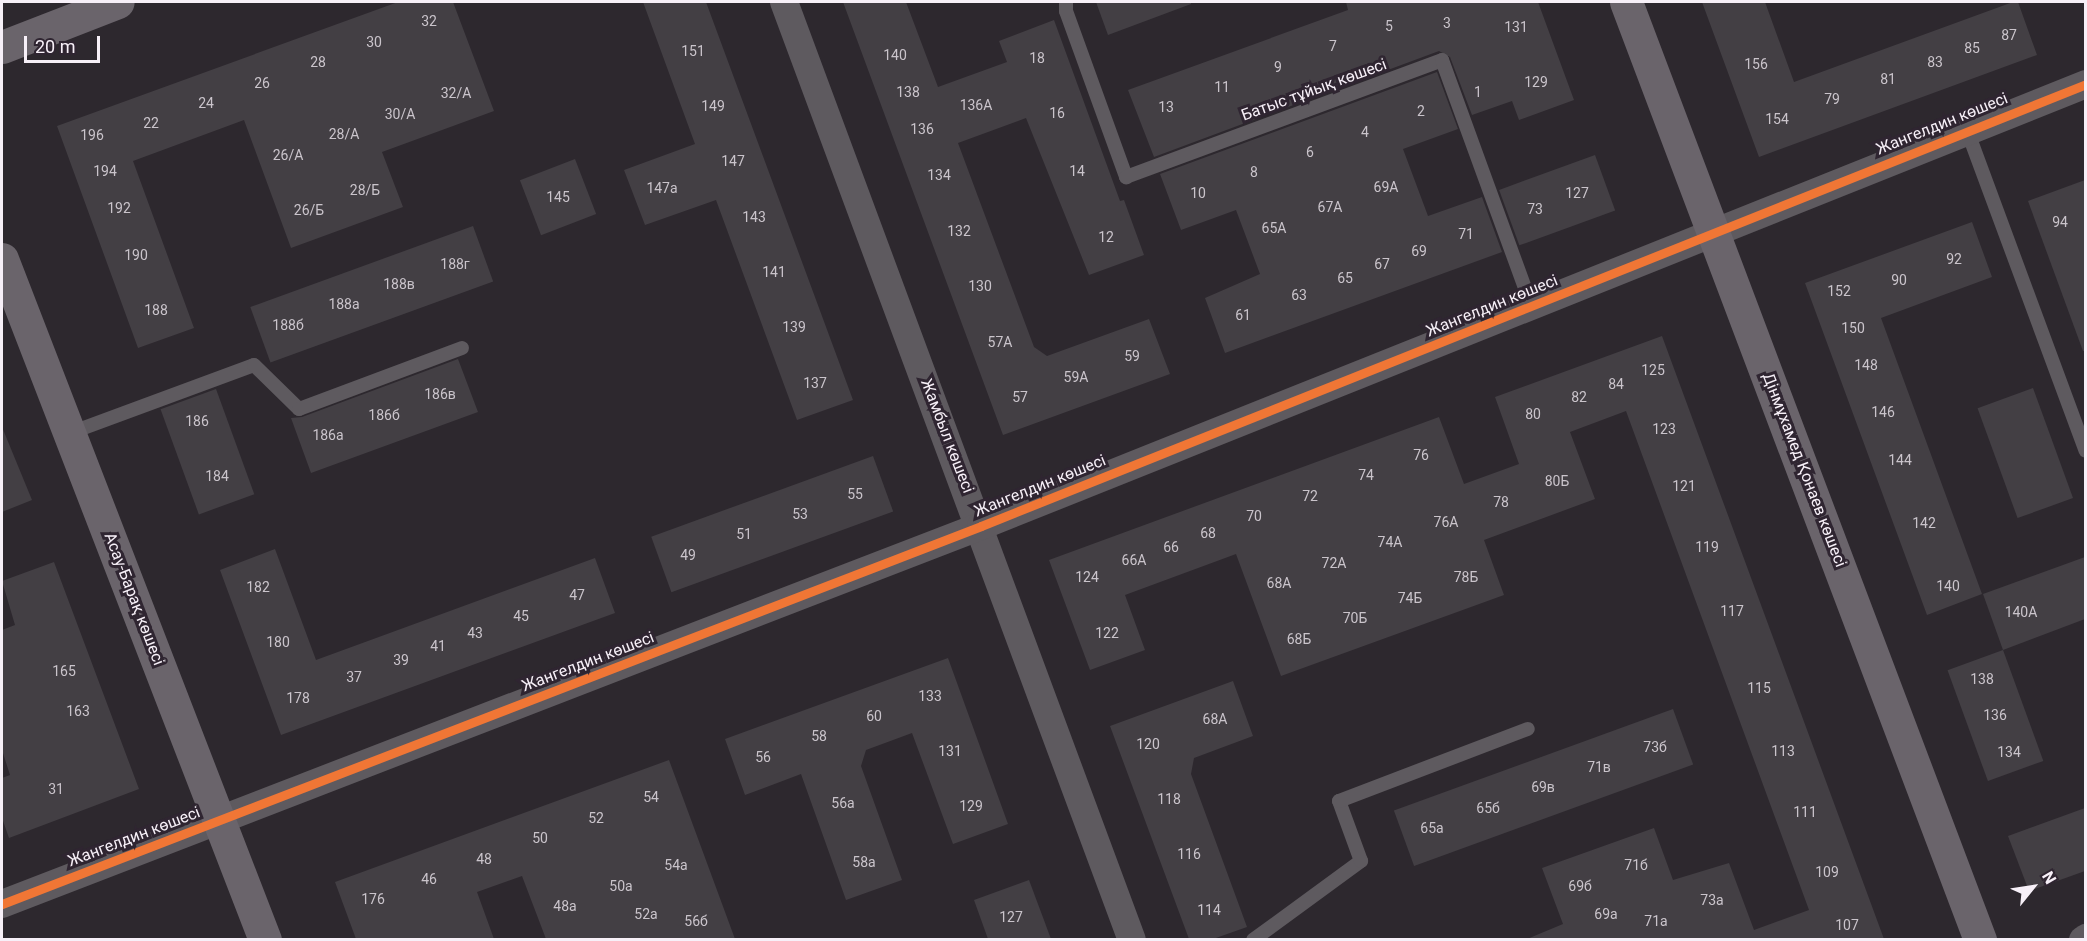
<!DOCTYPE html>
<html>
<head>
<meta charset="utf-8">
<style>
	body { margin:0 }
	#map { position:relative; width:2087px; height:941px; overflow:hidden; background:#2d282e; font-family:Roboto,sans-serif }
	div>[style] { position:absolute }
	.building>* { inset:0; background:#433f44; transform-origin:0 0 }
	.lane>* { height:14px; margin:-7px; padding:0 7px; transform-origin:7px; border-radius:7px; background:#5e5a5f }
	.street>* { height:28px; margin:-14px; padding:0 14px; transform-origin:14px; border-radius:14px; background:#5e5a5f }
	.secondary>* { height:33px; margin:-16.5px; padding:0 16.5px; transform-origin:16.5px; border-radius:16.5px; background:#6a646b }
	.cycleway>* { height:9px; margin:-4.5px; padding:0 4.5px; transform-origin:4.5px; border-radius:4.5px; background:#f07635 }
	span { translate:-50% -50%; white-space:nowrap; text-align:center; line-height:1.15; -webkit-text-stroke:6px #2f2531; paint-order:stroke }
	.number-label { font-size:14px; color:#cac4cb }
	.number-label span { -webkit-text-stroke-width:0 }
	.street-label { font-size:16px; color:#f7f0f8 }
	.frame { position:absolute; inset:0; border:3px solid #f7f0f8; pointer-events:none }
	.north { position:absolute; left:2003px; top:857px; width:60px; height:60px; -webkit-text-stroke:4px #2f2531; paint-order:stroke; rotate:60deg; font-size:16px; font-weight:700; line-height:24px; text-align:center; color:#f7f0f8 }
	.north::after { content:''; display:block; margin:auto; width:21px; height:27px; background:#f7f0f8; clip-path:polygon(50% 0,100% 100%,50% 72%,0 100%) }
	.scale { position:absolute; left:24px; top:36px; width:76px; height:27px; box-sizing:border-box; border:3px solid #f7f0f8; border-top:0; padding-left:8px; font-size:18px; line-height:21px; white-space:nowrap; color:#f7f0f8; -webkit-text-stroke:4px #2f2531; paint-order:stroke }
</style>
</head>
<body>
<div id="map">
	<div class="building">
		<div style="clip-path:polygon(398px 2px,453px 2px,494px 111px,382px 152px,403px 207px,291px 248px,244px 120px,133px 161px,194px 328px,138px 348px,57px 126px)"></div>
		<div style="clip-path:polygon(643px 2px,706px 2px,853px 400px,797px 420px,716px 200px,645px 225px,624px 170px,695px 144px)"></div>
		<div style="clip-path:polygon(843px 2px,906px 2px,938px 87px,1007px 62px,999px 41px,1054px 20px,1120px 201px,1124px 200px,1144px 255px,1089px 275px,1026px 118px,958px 143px,1034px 347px,1047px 356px,1149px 319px,1170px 374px,1003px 435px)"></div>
		<div style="clip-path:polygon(1096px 2px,1191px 2px,1191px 4px,1108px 35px)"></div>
		<div style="clip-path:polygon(1346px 2px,1538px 2px,1574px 100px,1519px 120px,1512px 101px,1472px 115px,1450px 57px,1439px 51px,1154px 157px,1128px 90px,1348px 10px)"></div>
		<div style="clip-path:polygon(1702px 2px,1765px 2px,1794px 82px,2013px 2px,2018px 2px,2037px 55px,1759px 157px)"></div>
		<div style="clip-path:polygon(1437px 72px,1458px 129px,1403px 149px,1428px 216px,1482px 197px,1502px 252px,1225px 353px,1205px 298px,1260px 274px,1236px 210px,1181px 230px,1160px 174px)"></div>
		<div style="left:1595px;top:155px;width:59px;height:102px;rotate:70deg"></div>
		<div style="left:575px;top:159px;width:59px;height:59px;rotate:69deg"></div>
		<div style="clip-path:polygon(2085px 180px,2085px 351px,2083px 351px,2028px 201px)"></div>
		<div style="clip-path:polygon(1972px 222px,1992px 277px,1881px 318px,1982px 594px,1927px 615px,1805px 283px)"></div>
		<div style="left:473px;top:226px;width:59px;height:237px;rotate:70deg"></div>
		<div style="clip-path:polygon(1662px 336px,1884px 939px,1527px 939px,1563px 924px,1542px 868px,1654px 828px,1673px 880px,1729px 863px,1754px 930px,1809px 910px,1626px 411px,1570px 432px,1595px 499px,1484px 540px,1504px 595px,1281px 676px,1236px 554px,1125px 595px,1145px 650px,1090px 670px,1049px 560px,1439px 417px,1464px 484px,1519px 464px,1495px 397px)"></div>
		<div style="clip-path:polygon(458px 359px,478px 412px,311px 473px,291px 418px,302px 417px)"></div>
		<div style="left:2033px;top:388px;width:117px;height:59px;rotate:70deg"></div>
		<div style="left:216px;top:389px;width:112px;height:59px;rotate:70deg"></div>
		<div style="clip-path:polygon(2px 427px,32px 500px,2px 512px)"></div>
		<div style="left:873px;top:456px;width:59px;height:236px;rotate:70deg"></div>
		<div style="clip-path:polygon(275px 549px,316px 660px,595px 558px,615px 613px,281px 735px,220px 570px)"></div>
		<div style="clip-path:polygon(2085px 557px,2085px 619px,2003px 650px,1983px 594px)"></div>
		<div style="clip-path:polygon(54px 562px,139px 789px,9px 838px,2px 818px,2px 778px,10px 775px,2px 750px,2px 630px,15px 625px,2px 581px)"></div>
		<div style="left:2003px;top:650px;width:118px;height:59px;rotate:70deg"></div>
		<div style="clip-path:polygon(948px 658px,1008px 824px,953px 844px,912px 733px,866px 750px,861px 766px,902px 880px,846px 900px,801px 774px,745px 795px,725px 739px)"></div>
		<div style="clip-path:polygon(1233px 681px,1253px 736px,1194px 758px,1191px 774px,1247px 927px,1213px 939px,1189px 939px,1110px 726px)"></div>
		<div style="left:1673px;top:709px;width:59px;height:297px;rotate:70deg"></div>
		<div style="clip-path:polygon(669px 760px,735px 939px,546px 939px,522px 876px,477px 892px,494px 939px,356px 939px,335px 882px)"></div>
		<div style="clip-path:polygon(2085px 808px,2085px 871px,2029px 891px,2008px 836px)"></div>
		<div style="clip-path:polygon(1029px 880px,1051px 939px,988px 939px,974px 900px)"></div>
	</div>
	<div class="lane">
		<div style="left:1066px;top:2px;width:9px;rotate:90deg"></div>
		<div style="left:1066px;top:11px;width:177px;rotate:70.1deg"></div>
		<div style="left:1126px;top:177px;width:337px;rotate:-20.3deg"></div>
		<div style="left:1442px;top:60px;width:263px;rotate:70deg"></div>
		<div style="left:1967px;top:130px;width:342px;rotate:69.7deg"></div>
		<div style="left:70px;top:433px;width:196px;rotate:-20.3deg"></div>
		<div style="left:254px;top:365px;width:63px;rotate:44.4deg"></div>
		<div style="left:299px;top:409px;width:174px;rotate:-20.5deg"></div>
		<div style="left:1253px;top:940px;width:134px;rotate:-36.2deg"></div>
		<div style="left:1361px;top:861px;width:64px;rotate:-110.1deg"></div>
		<div style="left:1339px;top:801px;width:202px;rotate:-20.9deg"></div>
	</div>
	<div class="street">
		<div style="left:784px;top:2px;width:1000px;rotate:69.65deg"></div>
		<div style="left:2px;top:904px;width:1049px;rotate:-21.11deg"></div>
		<div style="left:981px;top:526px;width:1190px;rotate:-21.8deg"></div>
		<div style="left:2083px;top:940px;width:4px;rotate:-34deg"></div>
	</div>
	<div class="secondary">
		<div style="left:1626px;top:2px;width:1003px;rotate:69.32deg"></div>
		<div style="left:2px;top:47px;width:124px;rotate:-21.2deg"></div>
		<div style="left:2px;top:259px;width:730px;rotate:68.88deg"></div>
	</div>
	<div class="cycleway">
		<div style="left:2px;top:904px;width:1049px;rotate:-21.11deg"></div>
		<div style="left:981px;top:526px;width:1190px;rotate:-21.8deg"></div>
	</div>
	<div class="number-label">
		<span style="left:429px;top:21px">32</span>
		<span style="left:1447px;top:23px">3</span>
		<span style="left:1389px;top:26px">5</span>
		<span style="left:1516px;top:27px">131</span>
		<span style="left:2009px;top:35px">87</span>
		<span style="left:374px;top:42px">30</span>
		<span style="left:1333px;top:46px">7</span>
		<span style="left:1972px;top:48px">85</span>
		<span style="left:693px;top:51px">151</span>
		<span style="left:895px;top:55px">140</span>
		<span style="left:1037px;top:58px">18</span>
		<span style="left:318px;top:62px">28</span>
		<span style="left:1935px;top:62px">83</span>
		<span style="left:1756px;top:64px">156</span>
		<span style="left:1278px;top:67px">9</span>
		<span style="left:1888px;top:79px">81</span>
		<span style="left:1536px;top:82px">129</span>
		<span style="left:262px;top:83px">26</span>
		<span style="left:1222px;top:87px">11</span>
		<span style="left:908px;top:92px">138</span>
		<span style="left:1478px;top:92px">1</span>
		<span style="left:456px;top:93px">32/А</span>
		<span style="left:1832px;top:99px">79</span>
		<span style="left:206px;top:103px">24</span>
		<span style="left:976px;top:105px">136А</span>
		<span style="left:713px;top:106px">149</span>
		<span style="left:1166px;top:107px">13</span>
		<span style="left:1421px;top:111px">2</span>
		<span style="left:1057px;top:113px">16</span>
		<span style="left:400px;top:114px">30/А</span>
		<span style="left:1777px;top:119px">154</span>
		<span style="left:151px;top:123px">22</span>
		<span style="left:922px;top:129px">136</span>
		<span style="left:1365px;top:132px">4</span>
		<span style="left:344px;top:134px">28/А</span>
		<span style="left:92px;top:135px">196</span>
		<span style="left:1310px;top:152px">6</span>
		<span style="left:288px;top:155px">26/А</span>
		<span style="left:733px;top:161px">147</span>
		<span style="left:105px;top:171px">194</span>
		<span style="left:1077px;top:171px">14</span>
		<span style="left:1254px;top:172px">8</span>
		<span style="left:939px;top:175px">134</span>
		<span style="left:1386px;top:187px">69А</span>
		<span style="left:662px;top:188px">147а</span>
		<span style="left:365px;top:190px">28/Б</span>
		<span style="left:1198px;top:193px">10</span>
		<span style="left:1577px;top:193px">127</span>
		<span style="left:558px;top:197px">145</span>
		<span style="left:1330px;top:207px">67А</span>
		<span style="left:119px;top:208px">192</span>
		<span style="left:1535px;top:209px">73</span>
		<span style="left:309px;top:210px">26/Б</span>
		<span style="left:754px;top:217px">143</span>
		<span style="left:2060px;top:222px">94</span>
		<span style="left:1274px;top:228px">65А</span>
		<span style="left:959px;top:231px">132</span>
		<span style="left:1466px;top:234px">71</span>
		<span style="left:1106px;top:237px">12</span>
		<span style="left:1419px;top:251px">69</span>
		<span style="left:136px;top:255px">190</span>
		<span style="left:1954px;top:259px">92</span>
		<span style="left:455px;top:264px">188г</span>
		<span style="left:1382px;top:264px">67</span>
		<span style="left:774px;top:272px">141</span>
		<span style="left:1345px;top:278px">65</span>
		<span style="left:1899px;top:280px">90</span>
		<span style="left:399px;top:284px">188в</span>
		<span style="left:980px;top:286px">130</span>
		<span style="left:1839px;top:291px">152</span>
		<span style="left:1299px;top:295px">63</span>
		<span style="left:344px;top:304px">188а</span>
		<span style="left:156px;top:310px">188</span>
		<span style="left:1243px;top:315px">61</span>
		<span style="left:288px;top:325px">188б</span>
		<span style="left:794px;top:327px">139</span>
		<span style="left:1853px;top:328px">150</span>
		<span style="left:1000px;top:342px">57А</span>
		<span style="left:1132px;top:356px">59</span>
		<span style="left:1866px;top:365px">148</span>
		<span style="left:1653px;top:370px">125</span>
		<span style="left:1076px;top:377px">59А</span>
		<span style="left:815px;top:383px">137</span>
		<span style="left:1616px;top:384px">84</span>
		<span style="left:440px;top:394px">186в</span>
		<span style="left:1020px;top:397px">57</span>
		<span style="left:1579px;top:397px">82</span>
		<span style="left:1883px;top:412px">146</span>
		<span style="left:1533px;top:414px">80</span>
		<span style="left:384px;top:415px">186б</span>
		<span style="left:197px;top:421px">186</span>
		<span style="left:1664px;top:429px">123</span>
		<span style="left:328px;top:435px">186а</span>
		<span style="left:1421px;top:455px">76</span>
		<span style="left:1900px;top:460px">144</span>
		<span style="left:1366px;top:475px">74</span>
		<span style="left:217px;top:476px">184</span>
		<span style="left:1557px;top:481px">80Б</span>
		<span style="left:1684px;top:486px">121</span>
		<span style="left:855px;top:494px">55</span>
		<span style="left:1310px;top:496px">72</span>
		<span style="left:1501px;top:502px">78</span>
		<span style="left:800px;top:514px">53</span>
		<span style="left:1254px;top:516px">70</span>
		<span style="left:1446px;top:522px">76А</span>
		<span style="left:1924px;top:523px">142</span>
		<span style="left:1208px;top:533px">68</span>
		<span style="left:744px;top:534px">51</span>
		<span style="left:1390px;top:542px">74А</span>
		<span style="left:1171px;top:547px">66</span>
		<span style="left:1707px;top:547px">119</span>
		<span style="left:688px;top:555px">49</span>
		<span style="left:1134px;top:560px">66А</span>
		<span style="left:1334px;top:563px">72А</span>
		<span style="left:1087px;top:577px">124</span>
		<span style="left:1466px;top:577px">78Б</span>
		<span style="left:1279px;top:583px">68А</span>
		<span style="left:1948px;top:586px">140</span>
		<span style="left:258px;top:587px">182</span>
		<span style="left:577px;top:595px">47</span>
		<span style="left:1410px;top:598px">74Б</span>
		<span style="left:1732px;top:611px">117</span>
		<span style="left:2021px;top:612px">140А</span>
		<span style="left:521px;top:616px">45</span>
		<span style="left:1355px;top:618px">70Б</span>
		<span style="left:475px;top:633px">43</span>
		<span style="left:1107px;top:633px">122</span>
		<span style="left:1299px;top:639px">68Б</span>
		<span style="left:278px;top:642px">180</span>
		<span style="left:438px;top:646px">41</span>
		<span style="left:401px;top:660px">39</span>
		<span style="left:64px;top:671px">165</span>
		<span style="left:354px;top:677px">37</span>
		<span style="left:1982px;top:679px">138</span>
		<span style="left:1759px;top:688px">115</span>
		<span style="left:930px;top:696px">133</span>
		<span style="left:298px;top:698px">178</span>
		<span style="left:78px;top:711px">163</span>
		<span style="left:1995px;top:715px">136</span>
		<span style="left:874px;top:716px">60</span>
		<span style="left:1215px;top:719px">68А</span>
		<span style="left:819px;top:736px">58</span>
		<span style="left:1148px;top:744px">120</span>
		<span style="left:1655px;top:747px">73б</span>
		<span style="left:950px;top:751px">131</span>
		<span style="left:1783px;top:751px">113</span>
		<span style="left:2009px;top:752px">134</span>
		<span style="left:763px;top:757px">56</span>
		<span style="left:1599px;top:767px">71в</span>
		<span style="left:1543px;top:787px">69в</span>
		<span style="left:56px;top:789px">31</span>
		<span style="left:651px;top:797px">54</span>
		<span style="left:1169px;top:799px">118</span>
		<span style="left:843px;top:803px">56а</span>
		<span style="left:971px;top:806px">129</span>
		<span style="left:1488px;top:808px">65б</span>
		<span style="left:1805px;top:812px">111</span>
		<span style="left:596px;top:818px">52</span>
		<span style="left:1432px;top:828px">65а</span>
		<span style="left:540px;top:838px">50</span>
		<span style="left:1189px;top:854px">116</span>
		<span style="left:484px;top:859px">48</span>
		<span style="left:864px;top:862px">58а</span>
		<span style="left:676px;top:865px">54а</span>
		<span style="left:1636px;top:865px">71б</span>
		<span style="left:1827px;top:872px">109</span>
		<span style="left:429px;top:879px">46</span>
		<span style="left:621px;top:886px">50а</span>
		<span style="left:1580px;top:886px">69б</span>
		<span style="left:373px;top:899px">176</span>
		<span style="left:1712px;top:900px">73а</span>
		<span style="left:565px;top:906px">48а</span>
		<span style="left:1209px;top:910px">114</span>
		<span style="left:646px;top:914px">52а</span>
		<span style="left:1606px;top:914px">69а</span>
		<span style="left:1011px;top:917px">127</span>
		<span style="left:696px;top:921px">56б</span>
		<span style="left:1656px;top:921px">71а</span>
		<span style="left:1847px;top:925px">107</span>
	</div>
	<div class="street-label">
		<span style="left:1314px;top:90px;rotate:-20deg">Батыс тұйық көшесі</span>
		<span style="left:1942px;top:124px;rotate:-22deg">Жангелдин көшесі</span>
		<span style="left:1492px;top:306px;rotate:-22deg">Жангелдин көшесі</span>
		<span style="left:947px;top:436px;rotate:69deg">Жамбыл көшесі</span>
		<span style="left:1804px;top:470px;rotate:69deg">Дінмұхамед Қонаев көшесі</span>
		<span style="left:1040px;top:486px;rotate:-22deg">Жангелдин көшесі</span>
		<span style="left:134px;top:599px;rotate:69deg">Асау-Барақ көшесі</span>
		<span style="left:588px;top:662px;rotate:-21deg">Жангелдин көшесі</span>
		<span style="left:134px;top:837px;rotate:-21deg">Жангелдин көшесі</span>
	</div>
	<div class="frame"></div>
	<div class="north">N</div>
	<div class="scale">20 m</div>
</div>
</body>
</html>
